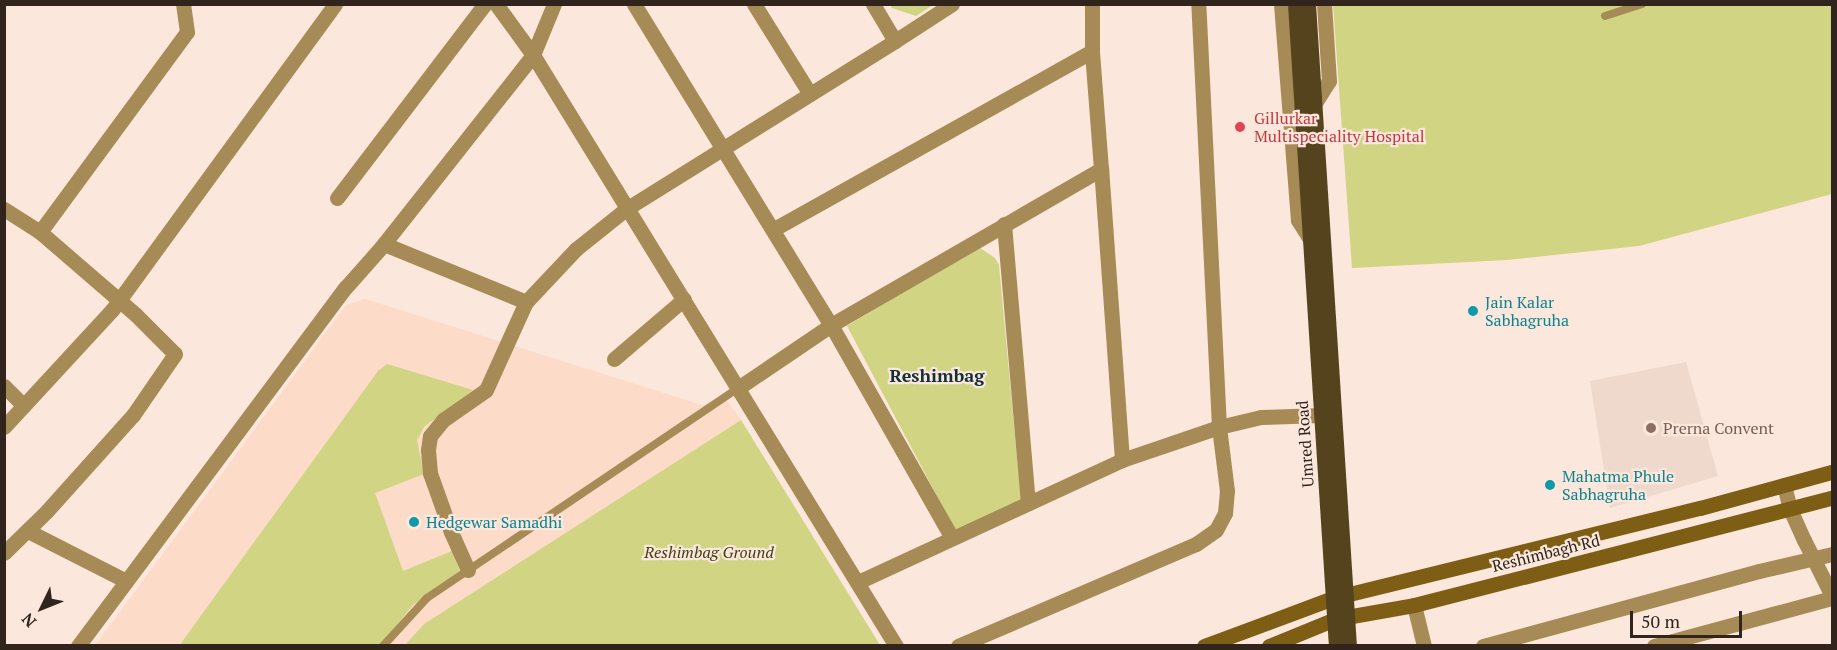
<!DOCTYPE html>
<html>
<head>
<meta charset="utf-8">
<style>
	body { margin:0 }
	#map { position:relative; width:1837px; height:650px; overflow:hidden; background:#fbe7db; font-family:"PT Serif",serif }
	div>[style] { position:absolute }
	.built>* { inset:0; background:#fcdbc9 }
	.education>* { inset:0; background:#efd8cc }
	.green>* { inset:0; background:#d0d483 }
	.service>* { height:8px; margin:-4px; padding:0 4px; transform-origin:4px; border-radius:4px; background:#a78b56 }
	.minor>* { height:15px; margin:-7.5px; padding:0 7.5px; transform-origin:7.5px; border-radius:7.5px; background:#a78b56 }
	.tertiary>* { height:15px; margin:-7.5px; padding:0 7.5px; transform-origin:7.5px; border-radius:7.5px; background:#a78b56 }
	.secondary>* { height:15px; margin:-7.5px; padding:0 7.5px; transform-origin:7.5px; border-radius:7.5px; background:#7e5e14 }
	.primary>* { height:15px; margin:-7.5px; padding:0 7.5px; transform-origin:7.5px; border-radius:7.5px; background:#55431d }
	.dots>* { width:16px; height:16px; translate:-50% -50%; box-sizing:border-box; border:3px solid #fbe7db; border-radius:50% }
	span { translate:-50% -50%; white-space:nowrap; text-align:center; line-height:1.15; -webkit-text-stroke:4.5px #fbe7db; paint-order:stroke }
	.health-label { font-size:16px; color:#be3a42 }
	.left { translate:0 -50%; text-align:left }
	.culture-label { font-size:16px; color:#0d838f }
	.education-label { font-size:16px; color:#785e54 }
	.street-label { font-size:16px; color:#30241d }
	.park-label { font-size:16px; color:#40411a; font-style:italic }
	.neighbourhood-label { font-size:18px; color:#103139; font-weight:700 }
	.frame { position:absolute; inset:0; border:6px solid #30241d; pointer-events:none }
	.north { position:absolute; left:12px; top:578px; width:60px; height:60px; -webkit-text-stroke:4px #fbe7db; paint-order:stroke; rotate:227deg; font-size:16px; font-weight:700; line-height:24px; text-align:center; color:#30241d }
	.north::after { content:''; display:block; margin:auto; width:21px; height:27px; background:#30241d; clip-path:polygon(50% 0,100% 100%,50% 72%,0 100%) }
	.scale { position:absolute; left:1630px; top:611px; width:112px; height:27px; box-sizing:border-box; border:3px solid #30241d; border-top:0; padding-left:8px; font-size:18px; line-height:21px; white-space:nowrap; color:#30241d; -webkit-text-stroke:4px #fbe7db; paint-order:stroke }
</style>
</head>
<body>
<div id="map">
	<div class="built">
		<div style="clip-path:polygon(365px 299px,702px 405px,724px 397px,741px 420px,424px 624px,405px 645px,95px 646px,346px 305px)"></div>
	</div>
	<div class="education">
		<div style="clip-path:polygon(1686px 362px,1718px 476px,1610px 508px,1590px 381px)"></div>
	</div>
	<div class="green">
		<div style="clip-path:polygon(890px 5px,933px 5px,916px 16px,892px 8px)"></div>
		<div style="clip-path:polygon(1333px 5px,1832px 5px,1832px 194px,1639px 246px,1507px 260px,1352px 268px)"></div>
		<div style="clip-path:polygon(980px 248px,995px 258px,999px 265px,1021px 500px,955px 530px,847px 326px,972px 250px)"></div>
		<div style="clip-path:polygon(387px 364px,473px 390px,424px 427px,417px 440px,424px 474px,375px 493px,403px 571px,452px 551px,460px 572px,413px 605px,380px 645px,179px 646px,378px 371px)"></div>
		<div style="clip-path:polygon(741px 420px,880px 645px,405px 645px,424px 624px)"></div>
	</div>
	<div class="service">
		<div style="left:1605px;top:16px;width:39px;rotate:-18deg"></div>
		<div style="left:383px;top:646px;width:65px;rotate:-47.5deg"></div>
		<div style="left:427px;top:598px;width:375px;rotate:-34deg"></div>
	</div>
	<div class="minor">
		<div style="left:496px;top:4px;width:63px;rotate:54deg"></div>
		<div style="left:533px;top:55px;width:241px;rotate:128.3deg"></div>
		<div style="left:384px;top:244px;width:153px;rotate:22.2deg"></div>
		<div style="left:526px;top:302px;width:73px;rotate:-46.7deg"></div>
		<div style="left:576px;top:249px;width:64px;rotate:-38.7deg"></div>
		<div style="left:626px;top:209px;width:317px;rotate:-32deg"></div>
		<div style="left:554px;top:4px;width:55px;rotate:112.4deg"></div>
		<div style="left:533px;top:55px;width:694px;rotate:58.44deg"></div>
		<div style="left:634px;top:4px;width:377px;rotate:58.5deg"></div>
		<div style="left:831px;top:325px;width:245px;rotate:60.4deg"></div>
		<div style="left:754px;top:4px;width:106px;rotate:58.1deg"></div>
		<div style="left:873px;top:4px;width:43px;rotate:59.3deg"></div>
		<div style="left:895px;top:41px;width:68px;rotate:-33deg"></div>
		<div style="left:337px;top:198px;width:244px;rotate:-52.7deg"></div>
		<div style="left:4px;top:209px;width:43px;rotate:32.6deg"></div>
		<div style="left:40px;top:232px;width:127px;rotate:40.8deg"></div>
		<div style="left:136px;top:315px;width:55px;rotate:45deg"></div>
		<div style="left:175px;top:354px;width:74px;rotate:124.5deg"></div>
		<div style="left:133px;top:415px;width:129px;rotate:131.9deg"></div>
		<div style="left:47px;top:511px;width:60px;rotate:135.7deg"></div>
		<div style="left:1004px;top:224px;width:280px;rotate:85.1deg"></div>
		<div style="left:774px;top:229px;width:364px;rotate:-29.2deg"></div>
		<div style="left:40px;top:232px;width:248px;rotate:-53.7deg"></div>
		<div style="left:187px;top:32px;width:28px;rotate:-98deg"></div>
		<div style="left:614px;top:359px;width:92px;rotate:-40.6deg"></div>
		<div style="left:4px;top:386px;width:28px;rotate:45deg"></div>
		<div style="left:738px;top:388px;width:112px;rotate:-34.1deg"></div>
		<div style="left:831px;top:325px;width:312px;rotate:-30deg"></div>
		<div style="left:1101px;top:169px;width:118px;rotate:-94.4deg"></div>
		<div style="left:1092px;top:51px;width:47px;rotate:-90deg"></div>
		<div style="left:1122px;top:460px;width:102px;rotate:-18.8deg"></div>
		<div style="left:1219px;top:427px;width:43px;rotate:-13.4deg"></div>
		<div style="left:1261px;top:417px;width:61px;rotate:-1.9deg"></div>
		<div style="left:1784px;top:485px;width:25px;rotate:76deg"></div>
		<div style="left:1790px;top:509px;width:34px;rotate:66deg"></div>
		<div style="left:1804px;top:540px;width:63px;rotate:63.4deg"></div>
		<div style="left:28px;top:531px;width:110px;rotate:27deg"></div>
		<div style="left:468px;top:570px;width:42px;rotate:-114.1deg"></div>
		<div style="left:451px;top:532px;width:63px;rotate:-109.6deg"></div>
		<div style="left:430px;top:473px;width:23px;rotate:-95deg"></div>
		<div style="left:428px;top:450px;width:14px;rotate:-82deg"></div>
		<div style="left:430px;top:436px;width:21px;rotate:-51deg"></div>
		<div style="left:443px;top:420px;width:52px;rotate:-34.9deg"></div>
		<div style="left:486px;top:390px;width:97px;rotate:-65.6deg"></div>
		<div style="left:858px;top:582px;width:291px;rotate:-24.8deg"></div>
		<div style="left:1122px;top:460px;width:292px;rotate:-94.1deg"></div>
		<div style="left:1414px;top:605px;width:42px;rotate:76.3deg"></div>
		<div style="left:78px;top:646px;width:448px;rotate:-53.3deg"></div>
		<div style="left:346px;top:287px;width:57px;rotate:-48.5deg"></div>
		<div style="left:958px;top:646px;width:259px;rotate:-23.2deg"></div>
		<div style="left:1196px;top:544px;width:24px;rotate:-35deg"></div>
		<div style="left:1216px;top:530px;width:19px;rotate:-62deg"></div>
		<div style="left:1225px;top:513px;width:22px;rotate:-85deg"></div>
		<div style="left:1227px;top:491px;width:64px;rotate:-97.1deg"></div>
		<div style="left:1219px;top:427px;width:424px;rotate:-92.8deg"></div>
		<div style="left:1483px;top:646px;width:286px;rotate:-15.2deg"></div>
		<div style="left:1759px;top:571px;width:75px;rotate:-13.1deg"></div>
		<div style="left:1654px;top:646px;width:184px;rotate:-15.1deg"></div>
	</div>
	<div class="tertiary">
		<div style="left:1281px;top:4px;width:217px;rotate:85.5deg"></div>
		<div style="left:1298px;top:220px;width:25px;rotate:58deg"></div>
		<div style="left:1315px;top:103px;width:26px;rotate:-58deg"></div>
		<div style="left:1329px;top:81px;width:77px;rotate:-93.7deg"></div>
		<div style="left:4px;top:427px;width:159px;rotate:-47.3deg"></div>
		<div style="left:112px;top:310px;width:379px;rotate:-53.9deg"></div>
	</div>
	<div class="secondary">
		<div style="left:1204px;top:646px;width:138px;rotate:-20.4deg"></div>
		<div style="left:1333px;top:598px;width:378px;rotate:-13.8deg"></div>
		<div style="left:1700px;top:508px;width:137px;rotate:-15.3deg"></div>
		<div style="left:1269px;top:646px;width:71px;rotate:-22.2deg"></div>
		<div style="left:1335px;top:619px;width:80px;rotate:-10deg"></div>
		<div style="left:1414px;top:605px;width:431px;rotate:-14.4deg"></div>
	</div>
	<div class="primary">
		<div style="left:1295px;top:4px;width:643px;rotate:86.35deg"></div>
		<div style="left:1308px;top:4px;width:643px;rotate:86.35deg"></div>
	</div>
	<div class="dots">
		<div style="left:1240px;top:127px;background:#e0444e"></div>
		<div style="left:1473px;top:311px;background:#0f9aa8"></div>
		<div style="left:1651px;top:428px;background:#8d6e63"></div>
		<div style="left:1550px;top:485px;background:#0f9aa8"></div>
		<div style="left:414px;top:522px;background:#0f9aa8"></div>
	</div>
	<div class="health-label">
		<span class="left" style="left:1254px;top:127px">Gillurkar<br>Multispeciality Hospital</span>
	</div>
	<div class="culture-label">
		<span class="left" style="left:1485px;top:311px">Jain Kalar<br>Sabhagruha</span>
		<span class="left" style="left:1562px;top:485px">Mahatma Phule<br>Sabhagruha</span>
		<span class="left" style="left:426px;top:522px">Hedgewar Samadhi</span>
	</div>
	<div class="education-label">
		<span class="left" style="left:1663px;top:428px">Prerna Convent</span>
	</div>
	<div class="street-label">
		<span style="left:1305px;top:444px;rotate:-94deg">Umred Road</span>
		<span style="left:1546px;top:553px;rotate:-14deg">Reshimbagh Rd</span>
	</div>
	<div class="park-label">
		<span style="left:709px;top:552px">Reshimbag Ground</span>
	</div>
	<div class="neighbourhood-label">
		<span style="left:937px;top:375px">Reshimbag</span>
	</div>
	<div class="frame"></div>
	<div class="north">N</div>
	<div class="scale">50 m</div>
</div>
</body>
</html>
